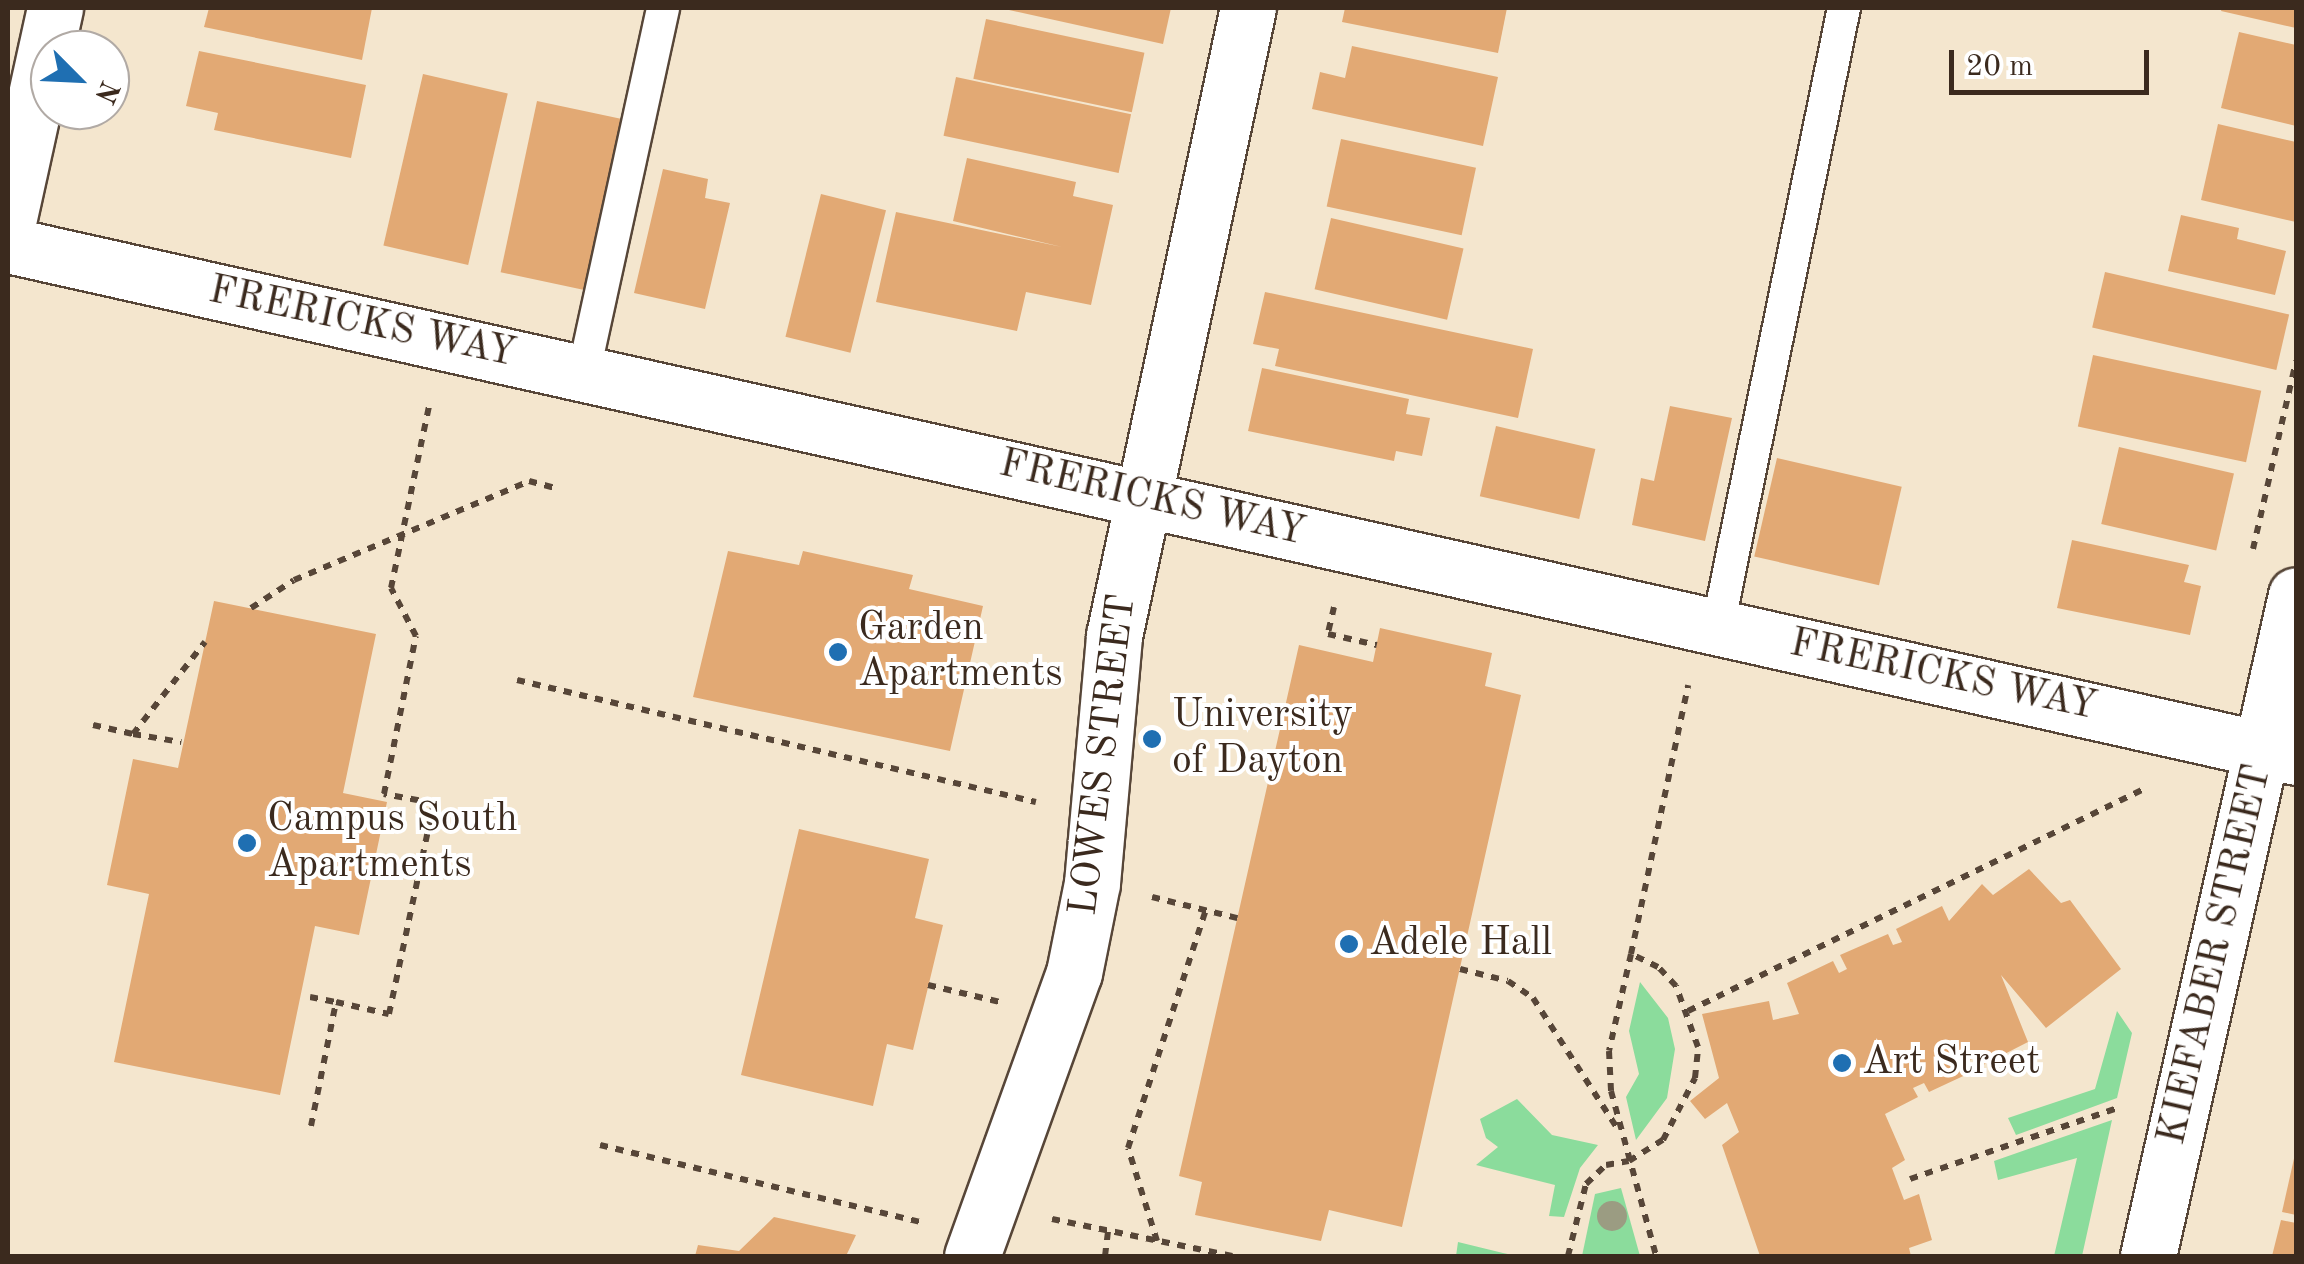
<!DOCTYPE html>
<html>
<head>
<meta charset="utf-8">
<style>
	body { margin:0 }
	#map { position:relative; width:2304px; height:1264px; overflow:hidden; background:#f4e6ce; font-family:"Old Standard TT",serif }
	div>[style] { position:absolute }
	.green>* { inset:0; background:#8bdc9c }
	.building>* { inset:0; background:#e2a974; transform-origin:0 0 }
	.path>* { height:6px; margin-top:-3px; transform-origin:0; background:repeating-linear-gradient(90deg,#574638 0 8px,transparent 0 16px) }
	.roads { filter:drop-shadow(2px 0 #574638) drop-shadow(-2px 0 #574638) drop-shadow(0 2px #574638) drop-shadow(0 -2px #574638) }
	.lane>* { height:32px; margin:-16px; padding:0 16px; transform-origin:16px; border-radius:16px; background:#fff }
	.street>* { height:55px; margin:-27.5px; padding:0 27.5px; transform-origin:27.5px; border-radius:27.5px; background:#fff }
	.secondary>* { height:55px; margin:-27.5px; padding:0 27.5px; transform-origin:27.5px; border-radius:27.5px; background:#fff }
	.trees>* { width:30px; height:30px; margin:-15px; border-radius:50%; background:#9b9c82 }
	.dots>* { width:28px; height:28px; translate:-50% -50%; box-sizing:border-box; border:5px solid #fff; border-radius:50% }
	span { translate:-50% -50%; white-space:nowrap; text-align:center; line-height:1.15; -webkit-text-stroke:8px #fff; paint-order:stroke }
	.street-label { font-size:40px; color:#3b2a1e }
	.poi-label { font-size:40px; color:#3b2a1e }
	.left { translate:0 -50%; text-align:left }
	.frame { position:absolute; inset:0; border:10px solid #3b2a1e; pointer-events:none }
	.north { position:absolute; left:30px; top:30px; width:100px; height:100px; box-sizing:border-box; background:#fff; border:2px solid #b1aaa5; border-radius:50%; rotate:114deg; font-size:28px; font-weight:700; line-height:40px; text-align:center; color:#3b2a1e }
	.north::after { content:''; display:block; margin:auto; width:35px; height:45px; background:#1f6fb2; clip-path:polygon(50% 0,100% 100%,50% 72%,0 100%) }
	.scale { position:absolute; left:1949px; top:50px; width:200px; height:45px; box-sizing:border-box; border:5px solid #3b2a1e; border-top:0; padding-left:12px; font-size:30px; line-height:35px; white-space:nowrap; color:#3b2a1e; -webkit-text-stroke:8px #fff; paint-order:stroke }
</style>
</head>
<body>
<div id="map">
	<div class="green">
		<div style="clip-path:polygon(1640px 982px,1668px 1018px,1675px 1049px,1667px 1098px,1636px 1140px,1626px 1097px,1639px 1074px,1629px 1031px)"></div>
		<div style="clip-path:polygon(2117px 1011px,2132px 1033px,2117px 1098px,2016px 1135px,2008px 1118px,2095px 1089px)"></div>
		<div style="clip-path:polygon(1517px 1099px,1552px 1135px,1598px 1145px,1580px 1168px,1564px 1217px,1549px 1216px,1555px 1185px,1476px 1165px,1498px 1147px,1486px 1138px,1480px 1119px)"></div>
		<div style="clip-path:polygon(2112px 1120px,2082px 1256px,2054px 1256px,2077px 1158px,1998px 1180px,1994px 1161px)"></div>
		<div style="clip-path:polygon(1621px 1188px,1640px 1256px,1582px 1256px,1595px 1194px)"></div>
		<div style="clip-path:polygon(1458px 1242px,1503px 1253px,1517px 1256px,1456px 1256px)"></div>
	</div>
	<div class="building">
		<div style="clip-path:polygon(209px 8px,372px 8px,362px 60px,204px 27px)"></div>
		<div style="clip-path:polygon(1000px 8px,1171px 8px,1163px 44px)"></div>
		<div style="clip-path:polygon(1345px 8px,1507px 8px,1498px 53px,1342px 22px)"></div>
		<div style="clip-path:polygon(2222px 8px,2296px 8px,2296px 28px,2221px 11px)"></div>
		<div style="left:986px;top:19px;width:162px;height:61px;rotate:12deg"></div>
		<div style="clip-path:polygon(2239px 32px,2296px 45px,2296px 126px,2221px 108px)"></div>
		<div style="clip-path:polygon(1352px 46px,1498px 77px,1483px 146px,1312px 109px,1320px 72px,1345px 78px)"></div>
		<div style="clip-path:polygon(199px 51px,366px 85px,351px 158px,214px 130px,218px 113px,186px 106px)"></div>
		<div style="left:423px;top:74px;width:87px;height:176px;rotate:13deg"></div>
		<div style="left:956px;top:77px;width:179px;height:60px;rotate:12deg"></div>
		<div style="left:537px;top:101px;width:88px;height:175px;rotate:12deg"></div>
		<div style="clip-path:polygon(2218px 124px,2296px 142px,2296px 222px,2201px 200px)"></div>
		<div style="left:1341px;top:139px;width:138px;height:69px;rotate:12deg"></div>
		<div style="clip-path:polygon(967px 158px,1076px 182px,1073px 196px,1113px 205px,1091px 305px,1026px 292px,1017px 331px,876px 302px,896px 212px,1062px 247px,953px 221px)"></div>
		<div style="clip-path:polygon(663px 169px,708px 179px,705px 198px,730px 203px,705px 309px,634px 293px)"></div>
		<div style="left:821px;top:194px;width:67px;height:147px;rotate:14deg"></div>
		<div style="clip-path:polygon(2181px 215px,2239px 228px,2237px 239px,2286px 251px,2275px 295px,2168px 271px)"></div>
		<div style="left:1331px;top:218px;width:136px;height:73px;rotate:13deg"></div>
		<div style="left:2105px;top:272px;width:189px;height:57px;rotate:13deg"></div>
		<div style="clip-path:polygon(1265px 292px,1533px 349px,1518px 418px,1275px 366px,1279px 349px,1253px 344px)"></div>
		<div style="left:2093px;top:355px;width:172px;height:73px;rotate:12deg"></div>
		<div style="clip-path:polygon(1262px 368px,1409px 399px,1406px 414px,1430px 418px,1422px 456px,1396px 451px,1394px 461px,1248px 431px)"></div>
		<div style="clip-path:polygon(1670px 406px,1732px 418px,1705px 541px,1632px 525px,1641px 478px,1654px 481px)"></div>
		<div style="left:1496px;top:426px;width:102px;height:72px;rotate:13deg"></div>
		<div style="left:2119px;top:447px;width:118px;height:79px;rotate:13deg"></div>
		<div style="left:1777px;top:458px;width:128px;height:101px;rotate:13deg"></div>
		<div style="clip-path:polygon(2072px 540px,2189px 565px,2184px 582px,2201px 586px,2190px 635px,2057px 608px)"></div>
		<div style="clip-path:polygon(728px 551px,799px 565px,803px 551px,913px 575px,909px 589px,983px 606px,950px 751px,693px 697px)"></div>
		<div style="clip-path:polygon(214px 601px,376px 634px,343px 793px,387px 802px,359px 935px,315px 926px,280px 1095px,114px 1062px,149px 894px,107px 885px,133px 759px,178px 768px)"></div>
		<div style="clip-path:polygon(1380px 628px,1492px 653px,1485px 686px,1521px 695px,1402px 1227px,1329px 1210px,1321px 1241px,1195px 1215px,1202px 1182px,1179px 1176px,1299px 645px,1373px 662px)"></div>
		<div style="clip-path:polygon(799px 829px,929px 859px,915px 918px,943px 925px,913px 1050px,887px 1044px,873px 1106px,741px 1075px)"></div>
		<div style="clip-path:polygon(2029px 869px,2061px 903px,2070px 900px,2121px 969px,2046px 1028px,2001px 975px,2028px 1042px,1983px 1065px,1978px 1056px,1969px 1061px,1974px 1071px,1929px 1092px,1924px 1083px,1913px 1088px,1918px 1097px,1885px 1114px,1905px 1160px,1892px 1168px,1904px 1200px,1919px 1194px,1932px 1240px,1909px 1248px,1911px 1256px,1760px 1256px,1722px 1145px,1739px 1132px,1727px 1103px,1705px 1119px,1690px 1101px,1719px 1078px,1702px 1014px,1769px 1001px,1773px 1020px,1799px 1014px,1787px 983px,1833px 961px,1839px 973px,1847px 969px,1840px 955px,1888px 934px,1893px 945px,1902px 942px,1896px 929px,1942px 906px,1949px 921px,1982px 884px,1993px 895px)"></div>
		<div style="clip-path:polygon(2295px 1154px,2296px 1154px,2296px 1215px,2282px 1212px)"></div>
		<div style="clip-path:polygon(774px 1217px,856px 1235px,846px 1256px,695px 1256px,698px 1245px,739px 1251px)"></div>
		<div style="clip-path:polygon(2281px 1220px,2296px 1223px,2296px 1256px,2272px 1256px)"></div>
	</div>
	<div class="path">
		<div style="left:2253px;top:549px;width:193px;rotate:-77.1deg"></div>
		<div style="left:1334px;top:607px;width:28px;rotate:103deg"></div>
		<div style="left:1328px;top:634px;width:50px;rotate:12.7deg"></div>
		<div style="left:251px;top:608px;width:51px;rotate:-33.1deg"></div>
		<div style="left:294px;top:580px;width:255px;rotate:-22.8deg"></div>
		<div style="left:529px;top:481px;width:28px;rotate:15deg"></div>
		<div style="left:517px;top:680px;width:533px;rotate:13.23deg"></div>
		<div style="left:93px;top:725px;width:41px;rotate:12.7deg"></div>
		<div style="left:133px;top:734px;width:117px;rotate:-52deg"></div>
		<div style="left:133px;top:734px;width:49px;rotate:9.5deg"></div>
		<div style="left:1152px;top:897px;width:88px;rotate:13.9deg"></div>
		<div style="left:1631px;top:954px;width:99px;rotate:102.8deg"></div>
		<div style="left:1609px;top:1051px;width:40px;rotate:87.1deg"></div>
		<div style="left:1611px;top:1091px;width:171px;rotate:74.7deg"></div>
		<div style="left:1460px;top:969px;width:49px;rotate:14deg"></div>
		<div style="left:1508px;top:981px;width:30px;rotate:34deg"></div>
		<div style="left:1533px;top:998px;width:155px;rotate:57.1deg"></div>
		<div style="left:928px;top:985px;width:74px;rotate:13.3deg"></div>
		<div style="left:310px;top:997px;width:26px;rotate:11deg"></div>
		<div style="left:1688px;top:1011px;width:507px;rotate:-25.96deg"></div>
		<div style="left:311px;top:1126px;width:126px;rotate:-78.6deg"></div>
		<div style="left:336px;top:1002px;width:54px;rotate:12.8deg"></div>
		<div style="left:389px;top:1014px;width:216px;rotate:-78deg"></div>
		<div style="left:434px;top:803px;width:51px;rotate:-169.8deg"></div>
		<div style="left:384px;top:794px;width:161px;rotate:-78.6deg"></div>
		<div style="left:416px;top:636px;width:54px;rotate:-117.5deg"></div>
		<div style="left:391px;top:588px;width:191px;rotate:-78.2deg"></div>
		<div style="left:600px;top:1145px;width:329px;rotate:13.5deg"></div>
		<div style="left:1910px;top:1179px;width:219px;rotate:-18.9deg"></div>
		<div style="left:1052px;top:1219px;width:184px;rotate:11.6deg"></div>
		<div style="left:1157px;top:1241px;width:97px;rotate:-107.3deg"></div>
		<div style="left:1128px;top:1148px;width:250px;rotate:-71.9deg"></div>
		<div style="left:1105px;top:1256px;width:26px;rotate:-83deg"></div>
		<div style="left:1568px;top:1256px;width:74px;rotate:-76deg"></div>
		<div style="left:1586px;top:1184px;width:28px;rotate:-44deg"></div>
		<div style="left:1606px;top:1165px;width:23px;rotate:-10deg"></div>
		<div style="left:1629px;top:1161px;width:40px;rotate:-32deg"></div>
		<div style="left:1663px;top:1140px;width:70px;rotate:-62.7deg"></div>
		<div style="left:1695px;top:1078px;width:31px;rotate:-84deg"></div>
		<div style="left:1698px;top:1047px;width:65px;rotate:-109.8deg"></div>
		<div style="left:1676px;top:986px;width:26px;rotate:-133deg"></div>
		<div style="left:1658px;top:967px;width:30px;rotate:-154deg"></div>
		<div style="left:1631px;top:954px;width:275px;rotate:-78deg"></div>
	</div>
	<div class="roads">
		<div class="lane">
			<div style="left:584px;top:371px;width:371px;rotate:-77.7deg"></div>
			<div style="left:1718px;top:626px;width:631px;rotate:-78.48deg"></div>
		</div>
		<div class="street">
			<div style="left:8px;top:245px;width:2345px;rotate:12.61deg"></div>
			<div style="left:972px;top:1256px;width:301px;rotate:-70.2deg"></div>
			<div style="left:1074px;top:973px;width:92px;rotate:-78.7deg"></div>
			<div style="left:1092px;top:883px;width:248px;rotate:-84.9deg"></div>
			<div style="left:1114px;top:636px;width:642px;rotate:-77.96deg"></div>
			<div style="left:2148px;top:1256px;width:677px;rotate:-77.38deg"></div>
		</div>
		<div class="secondary">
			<div style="left:8px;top:222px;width:219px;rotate:-77.6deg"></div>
		</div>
	</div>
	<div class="trees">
		<div style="left:1612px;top:1216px"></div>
	</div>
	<div class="dots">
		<div style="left:838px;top:652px;background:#1f6fb2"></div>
		<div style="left:1152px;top:739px;background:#1f6fb2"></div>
		<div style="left:247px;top:843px;background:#1f6fb2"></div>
		<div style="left:1349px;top:944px;background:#1f6fb2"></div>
		<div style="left:1842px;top:1063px;background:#1f6fb2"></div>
	</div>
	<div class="street-label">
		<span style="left:362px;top:323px;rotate:12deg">FRERICKS WAY</span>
		<span style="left:1152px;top:499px;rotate:13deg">FRERICKS WAY</span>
		<span style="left:1943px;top:676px;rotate:12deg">FRERICKS WAY</span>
		<span style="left:1104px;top:755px;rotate:-83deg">LOWES STREET</span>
		<span style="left:2216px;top:955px;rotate:-77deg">KIEFABER STREET</span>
	</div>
	<div class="poi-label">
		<span class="left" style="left:858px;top:652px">Garden<br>Apartments</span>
		<span class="left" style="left:1172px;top:739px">University<br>of Dayton</span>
		<span class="left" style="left:267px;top:843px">Campus South<br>Apartments</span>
		<span class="left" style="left:1369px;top:944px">Adele Hall</span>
		<span class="left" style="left:1862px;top:1063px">Art Street</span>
	</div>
	<div class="frame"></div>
	<div class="north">N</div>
	<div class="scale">20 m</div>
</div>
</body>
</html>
